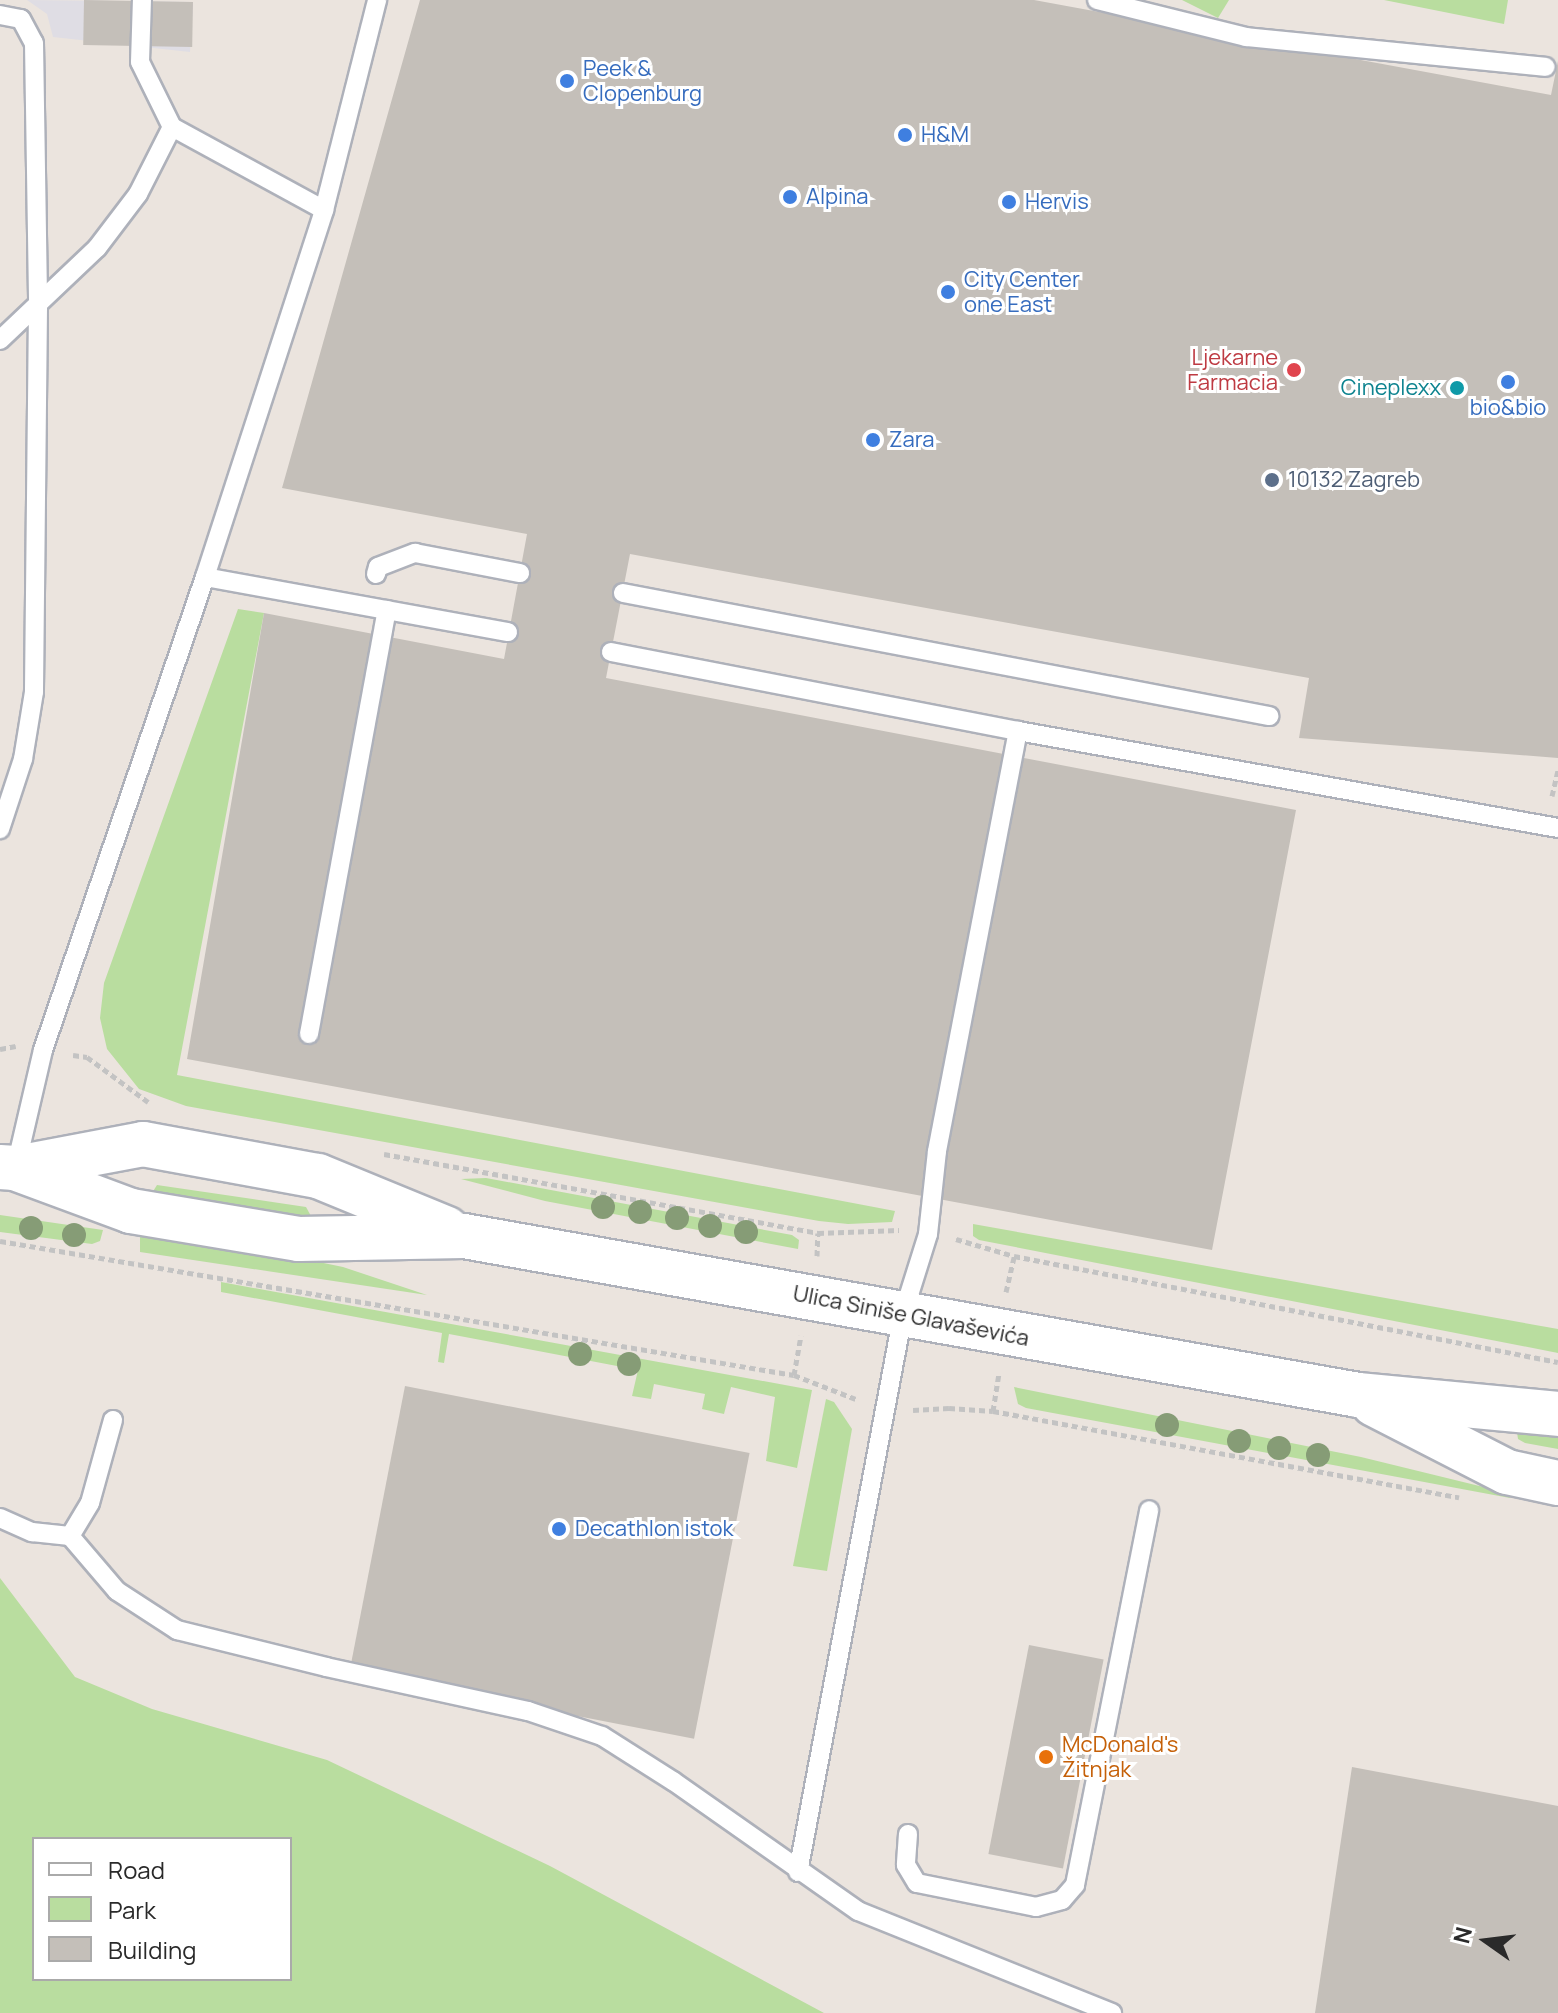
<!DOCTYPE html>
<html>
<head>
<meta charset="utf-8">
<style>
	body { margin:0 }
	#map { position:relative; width:1558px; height:2013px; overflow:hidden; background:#ebe4de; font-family:Manrope,sans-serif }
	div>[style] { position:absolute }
	.industrial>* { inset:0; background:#dfdde4 }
	.green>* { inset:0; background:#b9dd9f }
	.building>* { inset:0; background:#c4bfb9; transform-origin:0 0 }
	.path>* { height:5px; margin-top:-2.5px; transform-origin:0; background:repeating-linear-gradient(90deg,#c3c3c3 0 6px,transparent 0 10px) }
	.roads { filter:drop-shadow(2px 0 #aeb1ba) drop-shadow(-2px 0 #aeb1ba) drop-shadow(0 2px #aeb1ba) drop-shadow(0 -2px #aeb1ba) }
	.service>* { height:18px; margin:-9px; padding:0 9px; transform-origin:9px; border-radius:9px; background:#fff }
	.tertiary>* { height:44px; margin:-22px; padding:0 22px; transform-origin:22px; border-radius:22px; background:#fff }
	.trees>* { width:24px; height:24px; margin:-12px; border-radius:50%; background:#869c76 }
	.dots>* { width:22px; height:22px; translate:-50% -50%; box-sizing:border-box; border:4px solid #fff; border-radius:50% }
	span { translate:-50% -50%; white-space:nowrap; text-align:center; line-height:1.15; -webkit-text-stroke:6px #fff; paint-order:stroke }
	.shop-label { font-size:22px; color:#366cbe }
	.left { translate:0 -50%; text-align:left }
	.health-label { font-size:22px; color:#be3a42 }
	.right { translate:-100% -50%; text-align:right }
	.culture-label { font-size:22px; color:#0d838f }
	.service-label { font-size:22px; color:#4e5e75 }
	.street-label { font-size:22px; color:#2a2a2a }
	.food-label { font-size:22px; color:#c56008 }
	.legend { position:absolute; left:32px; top:1837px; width:260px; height:144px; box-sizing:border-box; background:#fff; border:2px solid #aaa; margin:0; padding:10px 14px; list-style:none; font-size:24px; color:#2a2a2a }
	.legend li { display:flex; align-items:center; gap:16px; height:40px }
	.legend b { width:40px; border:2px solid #aaa }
	.north { position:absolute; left:1446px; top:1901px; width:80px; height:80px; -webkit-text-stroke:6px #fff; paint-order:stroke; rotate:284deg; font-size:22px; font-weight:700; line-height:32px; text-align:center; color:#2a2a2a }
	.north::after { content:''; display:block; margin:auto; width:28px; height:36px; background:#2a2a2a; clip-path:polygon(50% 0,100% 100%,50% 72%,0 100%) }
</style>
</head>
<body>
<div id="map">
	<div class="industrial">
		<div style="clip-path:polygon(27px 0,193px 2px,190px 52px,53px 37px,47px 14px)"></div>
	</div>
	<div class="green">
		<div style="clip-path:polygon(1182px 0,1229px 0,1218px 18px)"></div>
		<div style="clip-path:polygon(1384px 0,1508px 0,1504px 24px)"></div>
		<div style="clip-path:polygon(238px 609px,264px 613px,177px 1075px,895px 1211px,892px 1222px,848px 1224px,819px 1221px,186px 1106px,139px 1089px,107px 1049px,100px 1018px,104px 983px)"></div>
		<div style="clip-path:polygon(486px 1178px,792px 1235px,799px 1240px,798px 1249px,545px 1201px,461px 1179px)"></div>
		<div style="clip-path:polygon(157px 1185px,306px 1207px,311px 1216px,307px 1219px,152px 1193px)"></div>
		<div style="clip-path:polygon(0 1215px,103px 1230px,100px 1241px,92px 1244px,0 1232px)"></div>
		<div style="clip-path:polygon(973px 1224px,1558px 1329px,1558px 1353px,979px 1240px,973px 1236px)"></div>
		<div style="clip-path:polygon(140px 1235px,270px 1252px,343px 1267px,427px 1295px,140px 1252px)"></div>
		<div style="clip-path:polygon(221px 1282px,812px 1390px,797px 1468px,766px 1461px,775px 1397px,731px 1387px,724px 1414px,702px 1409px,705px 1394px,654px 1384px,651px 1399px,632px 1396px,638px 1370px,449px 1334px,444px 1363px,438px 1362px,442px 1333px,221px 1292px)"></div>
		<div style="clip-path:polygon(1014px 1387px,1361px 1457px,1508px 1493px,1510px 1498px,1026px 1408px,1018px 1404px)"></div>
		<div style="clip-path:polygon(826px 1399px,834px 1402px,852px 1429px,827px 1571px,793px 1566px)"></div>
		<div style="clip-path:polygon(1517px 1432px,1558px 1432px,1558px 1449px,1525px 1443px,1518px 1439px)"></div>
		<div style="clip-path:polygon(evenodd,0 1578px,75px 1677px,152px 1709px,327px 1760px,550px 1866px,824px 2013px,0 2013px,0 1578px,290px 1839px,290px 1979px,34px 1979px,34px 1839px,290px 1839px)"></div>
	</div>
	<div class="building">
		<div style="left:84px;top:0;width:109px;height:45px;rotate:1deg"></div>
		<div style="clip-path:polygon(420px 0,1034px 0,1551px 95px,1558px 61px,1558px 758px,1299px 738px,1309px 678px,630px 554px,606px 678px,1296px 810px,1212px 1250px,187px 1059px,264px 613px,504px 659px,527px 534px,282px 488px)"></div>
		<div style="left:405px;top:1386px;width:351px;height:291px;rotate:11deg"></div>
		<div style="left:1029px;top:1645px;width:76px;height:213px;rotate:11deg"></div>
		<div style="clip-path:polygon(1352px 1767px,1558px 1806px,1558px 2013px,1315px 2013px)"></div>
	</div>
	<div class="path">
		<div style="left:1552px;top:796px;width:28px;rotate:-77deg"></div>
		<div style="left:0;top:1049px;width:16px;rotate:-11deg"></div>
		<div style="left:73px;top:1055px;width:14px;rotate:8deg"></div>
		<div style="left:87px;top:1057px;width:76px;rotate:36.4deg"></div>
		<div style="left:384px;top:1154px;width:441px;rotate:10.3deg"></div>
		<div style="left:818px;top:1233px;width:81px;rotate:-2.1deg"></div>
		<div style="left:956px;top:1239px;width:60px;rotate:16.3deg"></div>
		<div style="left:1014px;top:1256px;width:554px;rotate:11.03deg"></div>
		<div style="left:0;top:1241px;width:805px;rotate:9.58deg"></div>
		<div style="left:794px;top:1375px;width:66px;rotate:21.2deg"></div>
		<div style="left:817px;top:1256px;width:23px;rotate:-88deg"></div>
		<div style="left:1006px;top:1292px;width:37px;rotate:-77deg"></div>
		<div style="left:794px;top:1375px;width:40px;rotate:-80deg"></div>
		<div style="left:913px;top:1410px;width:36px;rotate:-3deg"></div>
		<div style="left:949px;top:1408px;width:44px;rotate:3.9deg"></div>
		<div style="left:993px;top:1411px;width:474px;rotate:10.5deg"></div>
		<div style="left:993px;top:1411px;width:38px;rotate:-81deg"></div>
	</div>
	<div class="roads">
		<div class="service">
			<div style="left:1097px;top:0;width:154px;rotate:13.9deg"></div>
			<div style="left:1246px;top:37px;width:301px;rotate:5.7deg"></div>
			<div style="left:0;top:15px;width:21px;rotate:11deg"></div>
			<div style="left:21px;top:19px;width:27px;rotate:62deg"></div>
			<div style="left:34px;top:43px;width:264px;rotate:89.1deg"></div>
			<div style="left:38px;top:307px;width:385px;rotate:90.6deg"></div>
			<div style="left:34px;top:692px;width:68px;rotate:99.3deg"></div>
			<div style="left:23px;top:759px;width:74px;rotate:108.2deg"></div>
			<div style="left:172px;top:127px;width:173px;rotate:28.6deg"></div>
			<div style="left:0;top:340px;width:134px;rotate:-43.5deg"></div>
			<div style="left:97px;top:248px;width:68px;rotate:-52.8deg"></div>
			<div style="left:138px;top:194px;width:75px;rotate:-63.1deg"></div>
			<div style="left:172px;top:127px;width:72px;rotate:-116.2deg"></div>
			<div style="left:140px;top:62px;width:62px;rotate:-88.2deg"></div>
			<div style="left:376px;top:574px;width:7px;rotate:-74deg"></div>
			<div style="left:378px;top:567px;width:40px;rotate:-21deg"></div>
			<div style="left:415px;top:553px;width:107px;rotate:10.8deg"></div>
			<div style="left:205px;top:577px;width:308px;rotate:10.3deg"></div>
			<div style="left:623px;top:593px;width:658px;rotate:10.78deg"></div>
			<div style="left:611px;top:652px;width:415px;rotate:11deg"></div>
			<div style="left:1018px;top:731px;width:549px;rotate:10.18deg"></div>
			<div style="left:309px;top:1034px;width:431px;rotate:-79.6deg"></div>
			<div style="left:16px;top:1166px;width:119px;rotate:-76.9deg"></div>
			<div style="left:43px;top:1050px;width:500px;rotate:-71.1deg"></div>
			<div style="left:205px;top:577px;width:386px;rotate:-72deg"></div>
			<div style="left:324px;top:210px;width:217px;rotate:-75.8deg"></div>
			<div style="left:113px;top:1420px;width:86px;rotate:105.5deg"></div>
			<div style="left:90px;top:1503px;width:39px;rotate:121deg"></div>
			<div style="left:70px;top:1536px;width:72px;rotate:49.5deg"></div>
			<div style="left:117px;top:1591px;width:72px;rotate:33deg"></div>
			<div style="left:177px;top:1630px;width:154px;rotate:13.9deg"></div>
			<div style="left:326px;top:1667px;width:207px;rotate:12.3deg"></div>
			<div style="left:528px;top:1711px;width:78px;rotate:18.7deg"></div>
			<div style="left:602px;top:1736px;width:84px;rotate:32.4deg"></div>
			<div style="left:673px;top:1781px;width:226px;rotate:35.1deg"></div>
			<div style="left:858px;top:1911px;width:274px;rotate:21.9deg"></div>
			<div style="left:0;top:1518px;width:35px;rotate:24deg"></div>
			<div style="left:32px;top:1532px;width:38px;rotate:6deg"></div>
			<div style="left:908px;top:1834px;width:31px;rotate:94deg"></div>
			<div style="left:906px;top:1865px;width:21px;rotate:59deg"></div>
			<div style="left:917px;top:1883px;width:121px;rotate:11.4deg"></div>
			<div style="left:1036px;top:1907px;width:27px;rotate:-15deg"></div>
			<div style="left:1062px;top:1900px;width:20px;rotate:-49deg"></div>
			<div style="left:1075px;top:1885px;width:382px;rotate:-78.8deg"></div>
			<div style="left:798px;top:1872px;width:568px;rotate:-79.34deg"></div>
			<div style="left:903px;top:1314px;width:84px;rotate:-72.6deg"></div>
			<div style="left:928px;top:1234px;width:83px;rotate:-83.8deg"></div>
			<div style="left:937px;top:1151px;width:428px;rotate:-79.1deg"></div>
		</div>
		<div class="tertiary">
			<div style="left:0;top:1167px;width:15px;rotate:4deg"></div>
			<div style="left:15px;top:1168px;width:124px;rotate:20.3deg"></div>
			<div style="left:131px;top:1211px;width:170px;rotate:9.5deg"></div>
			<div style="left:299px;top:1239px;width:165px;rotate:-1deg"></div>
			<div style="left:464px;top:1236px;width:908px;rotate:10.08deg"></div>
			<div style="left:1358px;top:1395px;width:201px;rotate:5.4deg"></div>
			<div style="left:16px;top:1168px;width:129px;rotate:-10.7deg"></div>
			<div style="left:143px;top:1144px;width:178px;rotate:10.4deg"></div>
			<div style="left:318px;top:1176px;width:139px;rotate:22.3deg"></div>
			<div style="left:1374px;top:1404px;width:149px;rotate:27.1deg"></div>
			<div style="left:1507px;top:1472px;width:52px;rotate:12.2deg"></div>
		</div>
	</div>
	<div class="trees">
		<div style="left:603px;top:1207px"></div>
		<div style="left:640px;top:1212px"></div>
		<div style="left:677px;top:1218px"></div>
		<div style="left:710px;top:1226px"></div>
		<div style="left:31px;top:1228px"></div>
		<div style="left:746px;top:1232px"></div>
		<div style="left:74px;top:1235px"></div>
		<div style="left:580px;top:1354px"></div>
		<div style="left:629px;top:1364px"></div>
		<div style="left:1167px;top:1425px"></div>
		<div style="left:1239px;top:1441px"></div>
		<div style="left:1279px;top:1448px"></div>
		<div style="left:1318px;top:1455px"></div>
	</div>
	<div class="dots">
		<div style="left:567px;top:81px;background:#3f7fe0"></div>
		<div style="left:905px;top:135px;background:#3f7fe0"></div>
		<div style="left:790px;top:197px;background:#3f7fe0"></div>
		<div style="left:1009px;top:202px;background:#3f7fe0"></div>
		<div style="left:948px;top:292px;background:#3f7fe0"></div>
		<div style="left:1294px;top:370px;background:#e0444e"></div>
		<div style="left:1508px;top:382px;background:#3f7fe0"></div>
		<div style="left:1457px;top:388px;background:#0f9aa8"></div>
		<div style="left:873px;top:440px;background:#3f7fe0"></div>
		<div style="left:1272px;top:480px;background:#5c6f8a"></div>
		<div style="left:559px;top:1529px;background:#3f7fe0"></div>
		<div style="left:1046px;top:1757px;background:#e8710a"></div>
	</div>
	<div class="shop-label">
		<span class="left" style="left:583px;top:81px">Peek &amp;<br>Clopenburg</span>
		<span class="left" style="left:921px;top:135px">H&amp;M</span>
		<span class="left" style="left:806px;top:197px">Alpina</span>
		<span class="left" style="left:1025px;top:202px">Hervis</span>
		<span class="left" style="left:964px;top:292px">City Center<br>one East</span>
		<span style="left:1508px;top:408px">bio&amp;bio</span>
		<span class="left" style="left:889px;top:440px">Zara</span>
		<span class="left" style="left:575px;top:1529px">Decathlon istok</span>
	</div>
	<div class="health-label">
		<span class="right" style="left:1278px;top:370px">Ljekarne<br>Farmacia</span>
	</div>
	<div class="culture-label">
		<span class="right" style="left:1441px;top:388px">Cineplexx</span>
	</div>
	<div class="service-label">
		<span class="left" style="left:1288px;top:480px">10132 Zagreb</span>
	</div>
	<div class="street-label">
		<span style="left:911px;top:1316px;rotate:11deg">Ulica Siniše Glavaševića</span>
	</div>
	<div class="food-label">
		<span class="left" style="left:1062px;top:1757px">McDonald's<br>Žitnjak</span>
	</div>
	<ul class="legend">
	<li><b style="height:10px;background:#fff"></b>Road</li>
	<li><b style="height:22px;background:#b9dd9f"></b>Park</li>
	<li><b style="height:22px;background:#c4bfb9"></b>Building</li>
	</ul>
	<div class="north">N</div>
</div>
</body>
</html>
